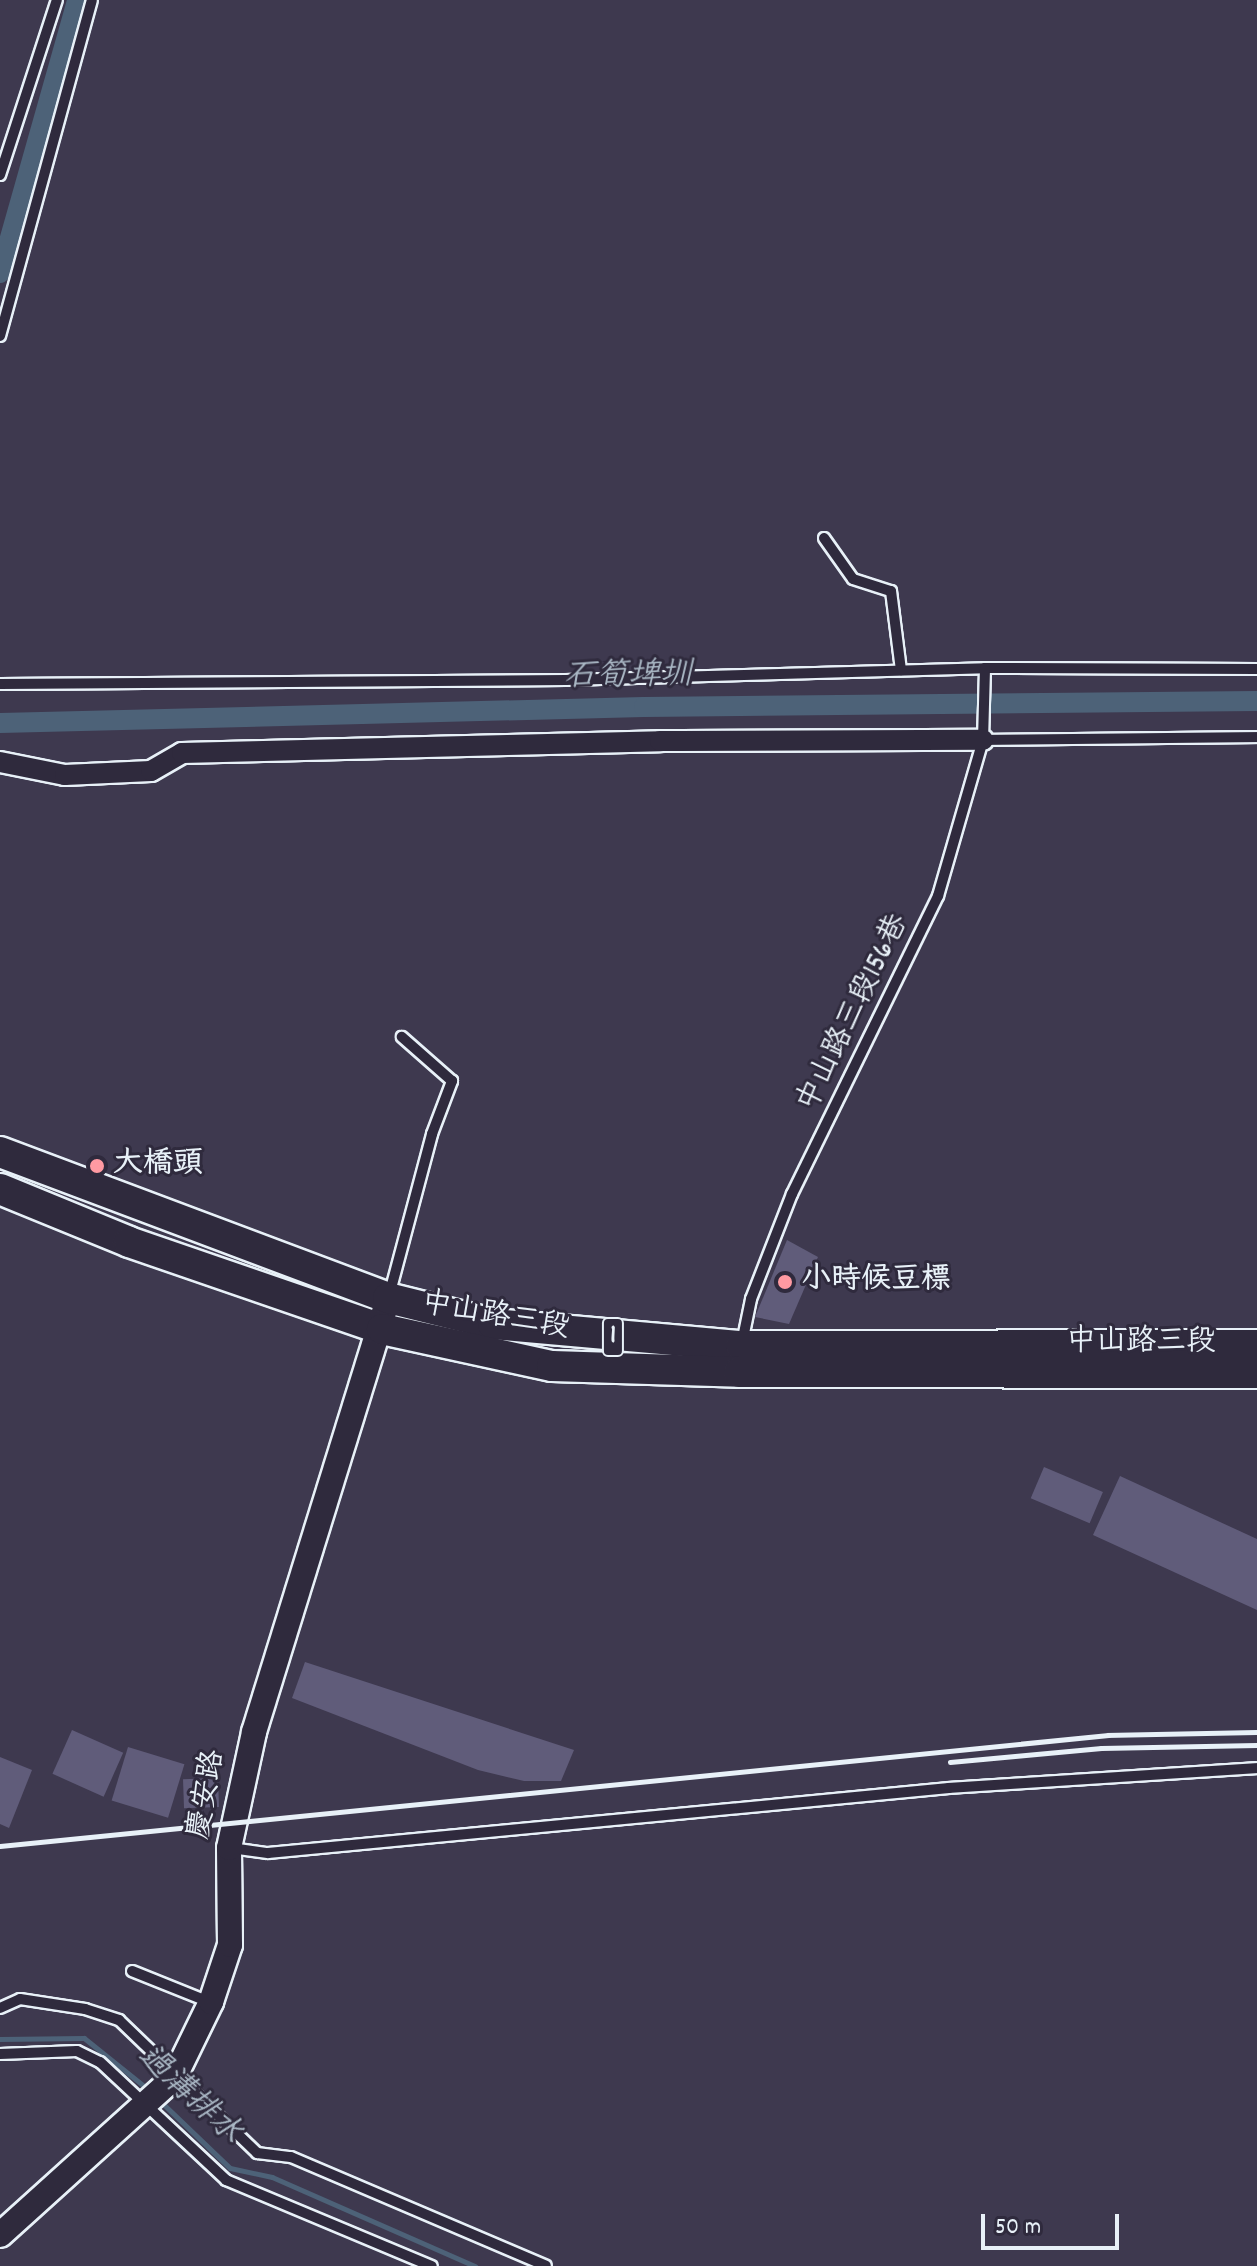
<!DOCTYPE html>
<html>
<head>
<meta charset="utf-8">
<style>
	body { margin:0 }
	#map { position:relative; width:1257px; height:2266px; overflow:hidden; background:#3e394f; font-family:Dekko,"LXGW WenKai TC",sans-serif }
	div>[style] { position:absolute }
	.stream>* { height:5px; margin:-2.5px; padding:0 2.5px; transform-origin:2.5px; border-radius:2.5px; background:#4d6278 }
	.canal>* { height:20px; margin:-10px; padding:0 10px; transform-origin:10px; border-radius:10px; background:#4d6278 }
	.building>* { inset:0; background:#605c7a; transform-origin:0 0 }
	.roads { filter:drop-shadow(2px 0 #e8f1f8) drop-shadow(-2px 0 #e8f1f8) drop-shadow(0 2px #e8f1f8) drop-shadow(0 -2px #e8f1f8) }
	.service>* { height:10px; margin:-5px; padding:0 5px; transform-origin:5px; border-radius:5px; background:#2f2a3d }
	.minor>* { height:20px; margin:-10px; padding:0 10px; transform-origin:10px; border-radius:10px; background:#2f2a3d }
	.tertiary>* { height:24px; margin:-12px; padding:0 12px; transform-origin:12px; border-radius:12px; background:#2f2a3d }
	.primary>* { height:30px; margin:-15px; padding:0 15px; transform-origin:15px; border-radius:15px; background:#2f2a3d }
	.rail>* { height:5px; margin:-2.5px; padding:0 2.5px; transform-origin:2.5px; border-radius:2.5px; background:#e8f1f8 }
	.dots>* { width:22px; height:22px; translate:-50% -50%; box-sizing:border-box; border:4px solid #2f2a3d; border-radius:50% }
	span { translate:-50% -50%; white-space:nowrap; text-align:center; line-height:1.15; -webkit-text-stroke:6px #2f2a3d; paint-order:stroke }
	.shield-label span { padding:2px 6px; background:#2f2a3d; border:2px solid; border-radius:6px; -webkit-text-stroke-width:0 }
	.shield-label { font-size:28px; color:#e8f1f8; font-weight:700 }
	.street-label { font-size:30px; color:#e8f1f8 }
	.poi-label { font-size:30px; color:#e8f1f8; font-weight:700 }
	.left { translate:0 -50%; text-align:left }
	.water-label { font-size:32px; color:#aab8c5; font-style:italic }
	.scale { position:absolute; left:981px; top:2214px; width:138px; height:36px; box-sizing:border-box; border:4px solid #e8f1f8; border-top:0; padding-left:10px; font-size:24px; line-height:28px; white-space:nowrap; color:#e8f1f8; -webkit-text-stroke:6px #2f2a3d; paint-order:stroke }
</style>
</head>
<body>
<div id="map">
	<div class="stream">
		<div style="left:0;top:2039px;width:84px;rotate:-0.7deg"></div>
		<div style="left:84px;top:2038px;width:83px;rotate:38.7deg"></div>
		<div style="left:159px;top:2100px;width:98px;rotate:43.8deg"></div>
		<div style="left:230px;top:2168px;width:43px;rotate:12.1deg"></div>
		<div style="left:272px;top:2177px;width:222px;rotate:23.7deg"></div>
	</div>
	<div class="canal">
		<div style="left:0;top:273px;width:284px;rotate:-74.2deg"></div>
		<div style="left:0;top:723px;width:644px;rotate:-1.42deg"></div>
		<div style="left:644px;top:707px;width:613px;rotate:-0.56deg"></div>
	</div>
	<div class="building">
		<div style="clip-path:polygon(787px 1240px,818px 1257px,789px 1324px,755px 1317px)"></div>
		<div style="left:1044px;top:1467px;width:64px;height:34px;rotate:23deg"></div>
		<div style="clip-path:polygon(1120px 1476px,1257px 1539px,1257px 1610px,1093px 1535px)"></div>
		<div style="clip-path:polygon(305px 1662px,574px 1750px,561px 1781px,524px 1781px,478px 1770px,292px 1698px)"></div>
		<div style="left:72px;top:1730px;width:56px;height:48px;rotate:24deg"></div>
		<div style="left:128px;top:1747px;width:59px;height:56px;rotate:17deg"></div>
		<div style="clip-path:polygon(0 1757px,32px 1770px,9px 1828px,0 1824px)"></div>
		<div style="left:218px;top:1778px;width:29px;height:35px;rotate:88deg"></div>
	</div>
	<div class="roads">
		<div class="service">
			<div style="left:0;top:175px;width:184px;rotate:-72deg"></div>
			<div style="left:0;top:336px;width:348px;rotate:-74.7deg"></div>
			<div style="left:824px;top:538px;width:50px;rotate:54.7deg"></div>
			<div style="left:853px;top:579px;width:40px;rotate:18deg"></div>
			<div style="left:891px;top:591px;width:80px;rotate:82.8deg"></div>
			<div style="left:0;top:684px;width:566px;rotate:-0.4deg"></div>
			<div style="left:566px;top:680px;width:419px;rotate:-1.6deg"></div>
			<div style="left:985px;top:668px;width:272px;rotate:0.2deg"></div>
			<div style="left:983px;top:740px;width:274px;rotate:-0.6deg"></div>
			<div style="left:389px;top:1296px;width:168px;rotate:-75.1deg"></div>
			<div style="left:432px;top:1134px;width:57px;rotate:-69.3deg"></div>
			<div style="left:452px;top:1081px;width:67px;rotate:-138.7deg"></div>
			<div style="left:742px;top:1343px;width:45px;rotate:-78.4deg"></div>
			<div style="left:751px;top:1299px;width:113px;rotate:-68.7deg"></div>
			<div style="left:792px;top:1194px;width:332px;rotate:-63.9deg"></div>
			<div style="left:938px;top:896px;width:162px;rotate:-73.9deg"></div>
			<div style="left:983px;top:740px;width:72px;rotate:-88.4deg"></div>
			<div style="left:231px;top:1848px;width:37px;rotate:8deg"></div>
			<div style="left:268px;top:1853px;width:684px;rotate:-5.45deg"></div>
			<div style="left:949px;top:1788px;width:309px;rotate:-3.7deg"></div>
			<div style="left:132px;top:1971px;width:83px;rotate:21.9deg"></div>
			<div style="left:0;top:2008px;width:22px;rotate:-24deg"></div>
			<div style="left:20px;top:1999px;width:66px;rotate:8.7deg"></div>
			<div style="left:85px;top:2009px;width:36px;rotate:18deg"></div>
			<div style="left:119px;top:2020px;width:192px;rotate:43.9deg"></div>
			<div style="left:257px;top:2153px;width:34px;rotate:7deg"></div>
			<div style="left:291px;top:2157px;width:277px;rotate:23.1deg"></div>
			<div style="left:0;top:2054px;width:77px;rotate:-2.2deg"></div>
			<div style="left:77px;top:2051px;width:25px;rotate:26deg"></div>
			<div style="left:100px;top:2062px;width:173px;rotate:43.1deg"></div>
			<div style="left:226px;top:2180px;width:223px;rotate:22.7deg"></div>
		</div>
		<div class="minor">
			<div style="left:0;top:762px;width:66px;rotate:11.3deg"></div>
			<div style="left:65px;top:775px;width:86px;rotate:-2.7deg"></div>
			<div style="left:151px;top:771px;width:36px;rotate:-30deg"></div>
			<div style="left:182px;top:753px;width:478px;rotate:-1.4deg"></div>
			<div style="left:660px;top:741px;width:323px;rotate:-0.2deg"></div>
		</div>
		<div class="tertiary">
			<div style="left:0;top:2235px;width:234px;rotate:-42.1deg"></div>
			<div style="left:174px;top:2078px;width:85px;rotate:-64deg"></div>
			<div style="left:211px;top:2002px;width:60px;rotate:-71.6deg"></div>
			<div style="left:230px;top:1945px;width:97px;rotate:-90.6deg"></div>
			<div style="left:229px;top:1848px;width:119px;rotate:-77.8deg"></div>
			<div style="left:254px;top:1732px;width:454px;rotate:-72.8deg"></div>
		</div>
		<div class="primary">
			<div style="left:0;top:1152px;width:415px;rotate:20.6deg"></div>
			<div style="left:388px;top:1298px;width:108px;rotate:13.9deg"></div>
			<div style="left:493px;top:1324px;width:249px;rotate:5.1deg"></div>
			<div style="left:741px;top:1346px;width:516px;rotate:-0.11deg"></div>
			<div style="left:0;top:1189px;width:139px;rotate:22.3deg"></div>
			<div style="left:129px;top:1242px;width:268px;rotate:19deg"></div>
			<div style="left:382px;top:1329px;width:174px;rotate:12.3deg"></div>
			<div style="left:552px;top:1366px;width:187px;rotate:1.8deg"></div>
			<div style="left:739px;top:1372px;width:518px;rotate:0.11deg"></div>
		</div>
	</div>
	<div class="rail">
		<div style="left:950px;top:1762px;width:152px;rotate:-5.3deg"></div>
		<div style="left:1101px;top:1748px;width:156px;rotate:-1.1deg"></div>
		<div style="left:0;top:1846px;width:1114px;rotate:-5.72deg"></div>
		<div style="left:1108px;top:1735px;width:149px;rotate:-1.2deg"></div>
	</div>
	<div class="dots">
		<div style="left:97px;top:1166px;background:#ff9aa2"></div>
		<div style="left:785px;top:1282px;background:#ff9aa2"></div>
	</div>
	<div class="shield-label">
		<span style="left:613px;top:1337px">1</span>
	</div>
	<div class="street-label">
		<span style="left:855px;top:1014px;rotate:-64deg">中山路三段156巷</span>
		<span style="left:495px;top:1318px;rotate:10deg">中山路三段</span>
		<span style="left:1141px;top:1344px">中山路三段</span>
		<span style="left:209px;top:1795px;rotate:-80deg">慶安路</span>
	</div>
	<div class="poi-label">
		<span class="left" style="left:113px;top:1166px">大橋頭</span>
		<span class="left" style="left:801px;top:1282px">小時候豆標</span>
	</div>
	<div class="water-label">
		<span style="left:628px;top:678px;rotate:-1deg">石筍埤圳</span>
		<span style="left:188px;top:2096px;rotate:43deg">過溝排水</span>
	</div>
	<div class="scale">50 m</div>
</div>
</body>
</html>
